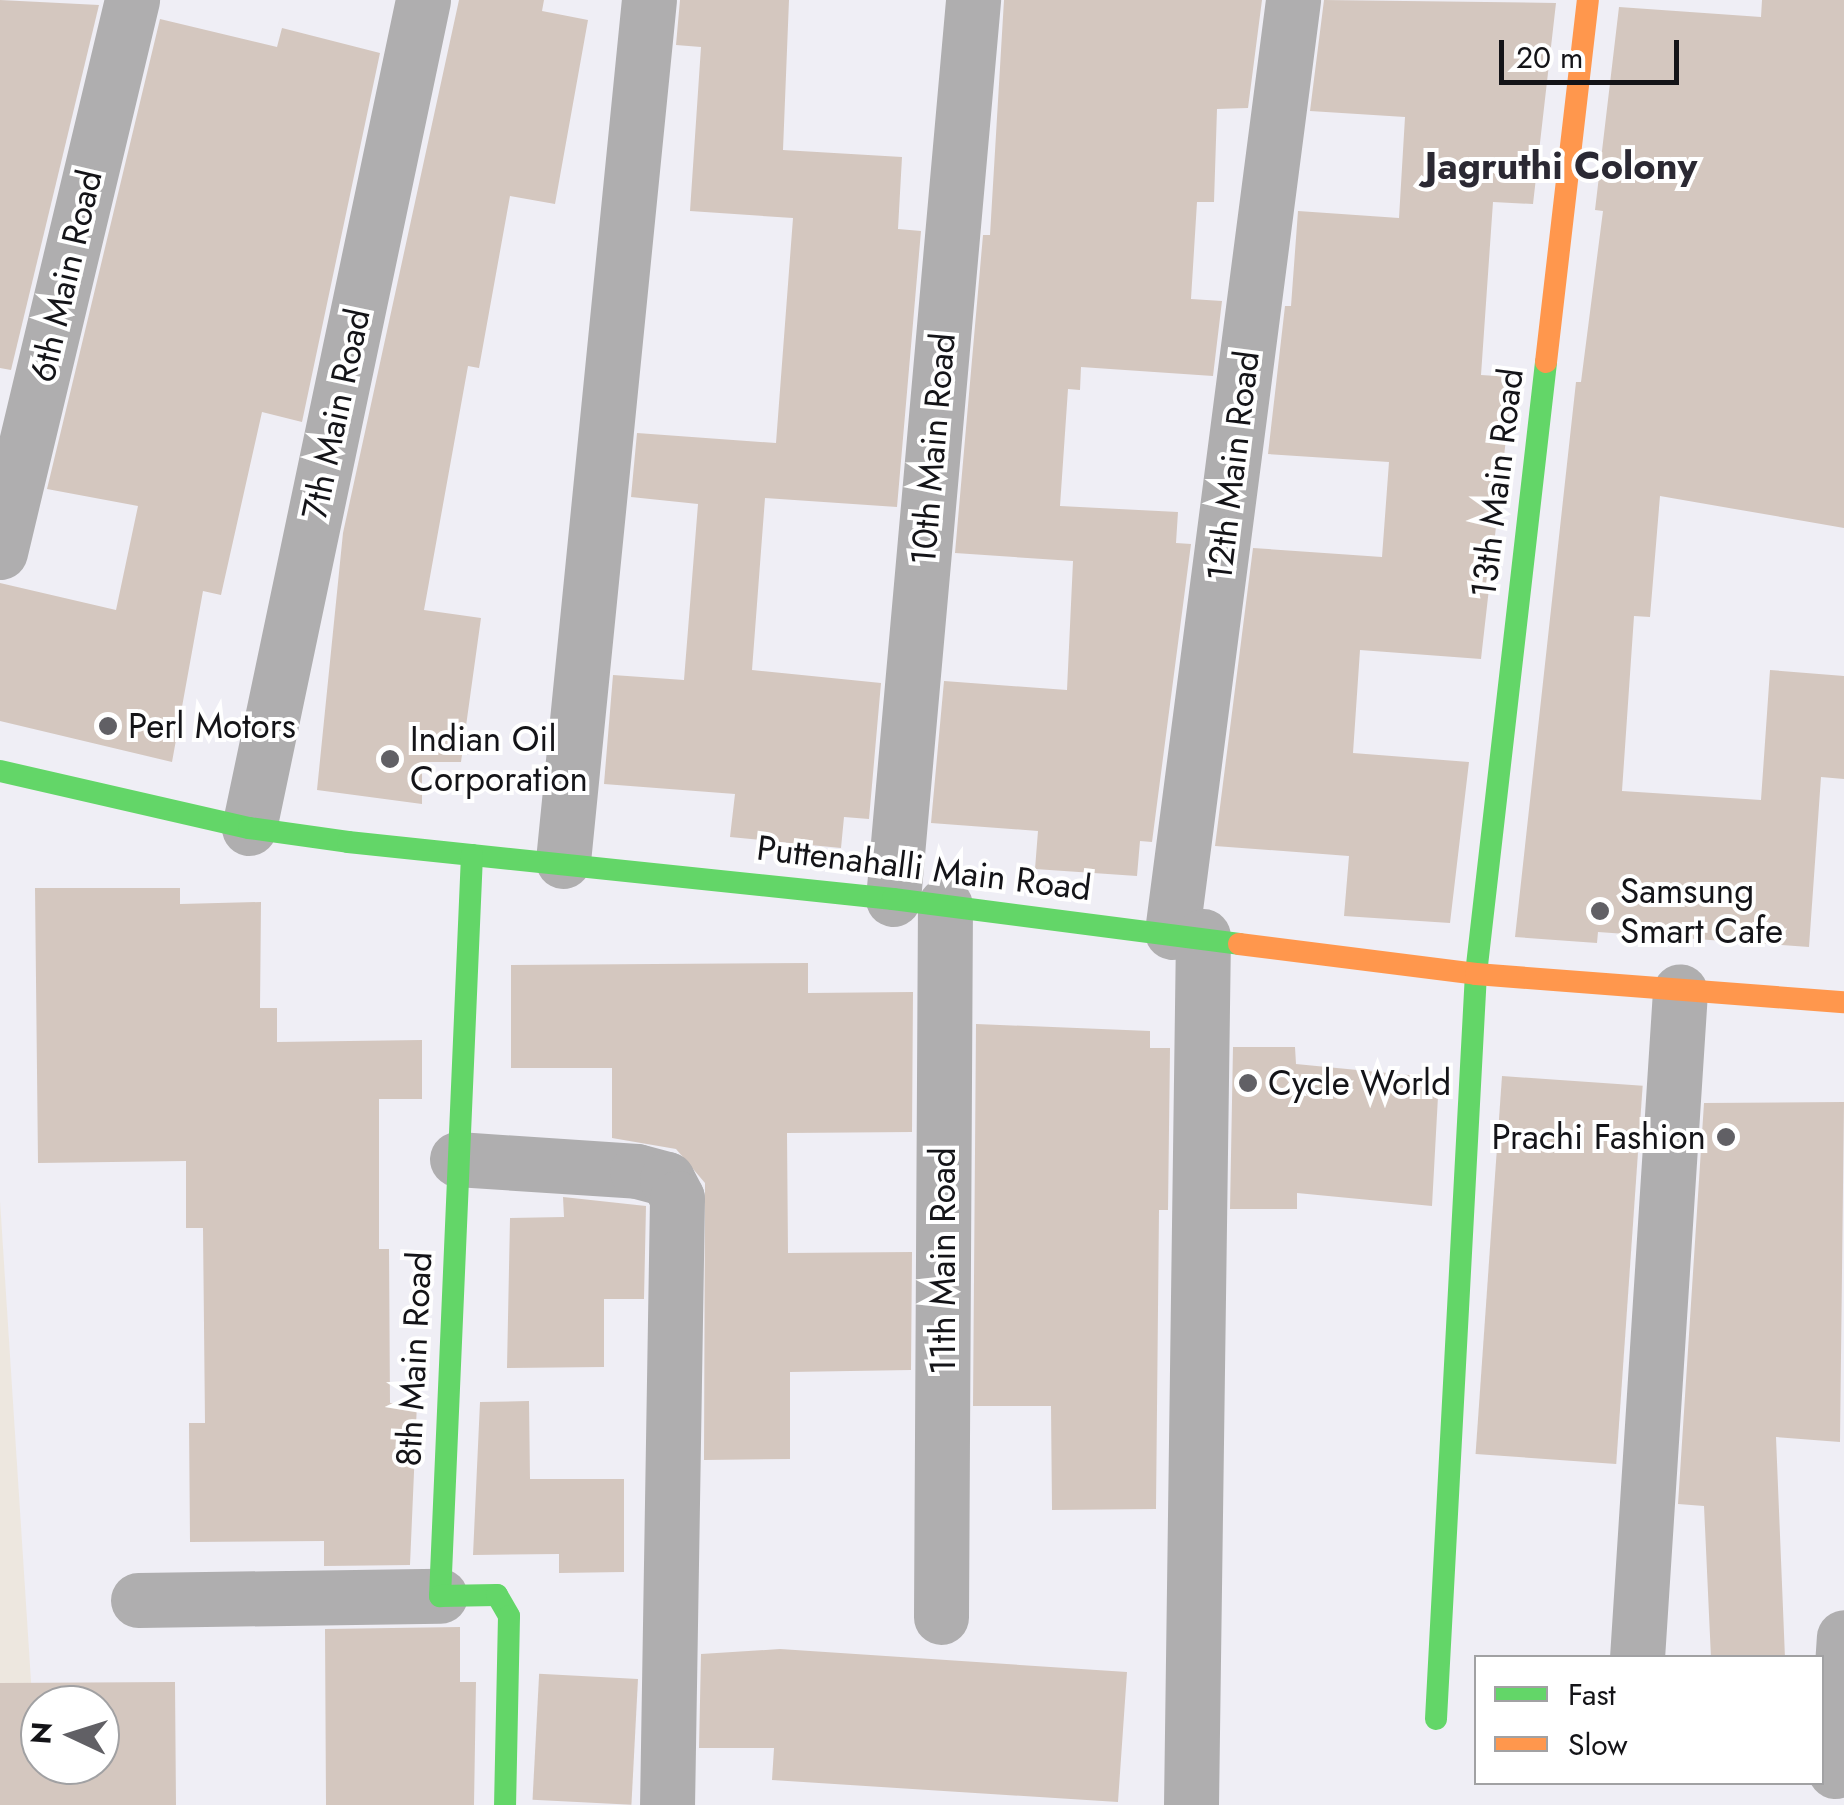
<!DOCTYPE html>
<html>
<head>
<meta charset="utf-8">
<style>
	body { margin:0 }
	#map { position:relative; width:1844px; height:1805px; overflow:hidden; background:#efeef5; font-family:Jost,sans-serif }
	div>[style] { position:absolute }
	.commercial>* { inset:0; background:#ede7df }
	.building>* { inset:0; background:#d4c7bf; transform-origin:0 0 }
	.street>* { height:55px; margin:-27.5px; padding:0 27.5px; transform-origin:27.5px; border-radius:27.5px; background:#afaeaf }
	.fast>* { height:22px; margin:-11px; padding:0 11px; transform-origin:11px; border-radius:11px; background:#63d668 }
	.slow>* { height:22px; margin:-11px; padding:0 11px; transform-origin:11px; border-radius:11px; background:#ff974d }
	.dots>* { width:28px; height:28px; translate:-50% -50%; box-sizing:border-box; border:5px solid #fff; border-radius:50% }
	span { translate:-50% -50%; white-space:nowrap; text-align:center; line-height:1.15; -webkit-text-stroke:8px #fff; paint-order:stroke }
	.street-label { font-size:35px; color:#141418 }
	.poi-label { font-size:35px; color:#141418 }
	.left { translate:0 -50%; text-align:left }
	.right { translate:-100% -50%; text-align:right }
	.neighbourhood-label { font-size:38px; color:#2b2933; font-weight:700 }
	.legend { position:absolute; left:1474px; top:1655px; width:350px; height:130px; box-sizing:border-box; background:#fff; border:2px solid #a1a1a3; margin:0; padding:12px 18px; list-style:none; font-size:30px; color:#141418 }
	.legend li { display:flex; align-items:center; gap:20px; height:50px }
	.legend b { width:50px; border:2px solid #a1a1a3 }
	.north { position:absolute; left:20px; top:1685px; width:100px; height:100px; box-sizing:border-box; background:#fff; border:2px solid #a1a1a3; border-radius:50%; rotate:274deg; font-size:28px; font-weight:700; line-height:40px; text-align:center; color:#141418 }
	.north::after { content:''; display:block; margin:auto; width:35px; height:45px; background:#616065; clip-path:polygon(50% 0,100% 100%,50% 72%,0 100%) }
	.scale { position:absolute; left:1499px; top:40px; width:180px; height:45px; box-sizing:border-box; border:5px solid #141418; border-top:0; padding-left:12px; font-size:30px; line-height:35px; white-space:nowrap; color:#141418; -webkit-text-stroke:8px #fff; paint-order:stroke }
</style>
</head>
<body>
<div id="map">
	<div class="commercial">
		<div style="clip-path:polygon(0 1201px,39px 1805px,0 1805px)"></div>
	</div>
	<div class="building">
		<div style="clip-path:polygon(0 0,99px 5px,11px 370px,0 368px)"></div>
		<div style="clip-path:polygon(459px 0,544px 0,542px 11px,588px 20px,555px 204px,510px 196px,479px 368px,468px 366px,424px 610px,481px 618px,461px 762px,422px 762px,422px 804px,317px 790px,343px 533px)"></div>
		<div style="clip-path:polygon(680px 0,789px 0,783px 150px,902px 157px,898px 229px,921px 231px,897px 507px,765px 498px,752px 670px,881px 683px,869px 819px,844px 817px,841px 848px,730px 837px,735px 794px,604px 784px,613px 675px,684px 680px,698px 504px,631px 497px,637px 433px,776px 443px,793px 218px,690px 211px,701px 47px,676px 45px)"></div>
		<div style="clip-path:polygon(1004px 0,1262px 0,1248px 108px,1217px 109px,1214px 202px,1197px 202px,1191px 299px,1222px 301px,1213px 376px,1081px 367px,1080px 390px,1068px 389px,1060px 506px,1178px 512px,1176px 543px,1191px 544px,1152px 842px,1140px 841px,1137px 876px,1035px 869px,1038px 831px,931px 823px,944px 681px,1067px 690px,1073px 561px,955px 553px,983px 235px,990px 235px)"></div>
		<div style="clip-path:polygon(1324px 0,1556px 3px,1533px 204px,1493px 202px,1481px 375px,1513px 377px,1481px 659px,1360px 650px,1353px 753px,1469px 762px,1450px 923px,1344px 916px,1349px 856px,1215px 846px,1253px 548px,1382px 557px,1389px 462px,1268px 454px,1285px 306px,1291px 306px,1298px 211px,1399px 218px,1405px 117px,1310px 111px)"></div>
		<div style="clip-path:polygon(1762px 0,1844px 0,1844px 528px,1660px 496px,1650px 617px,1634px 616px,1622px 791px,1761px 800px,1770px 670px,1844px 676px,1844px 779px,1821px 777px,1809px 947px,1598px 932px,1597px 943px,1515px 937px,1576px 382px,1581px 382px,1603px 211px,1595px 210px,1619px 7px,1761px 17px)"></div>
		<div style="clip-path:polygon(160px 19px,277px 47px,282px 28px,380px 53px,302px 422px,262px 412px,221px 595px,203px 591px,172px 762px,0 721px,0 583px,116px 610px,138px 506px,47px 489px)"></div>
		<div style="clip-path:polygon(35px 888px,180px 888px,180px 904px,261px 902px,260px 1008px,277px 1008px,277px 1042px,422px 1040px,422px 1099px,379px 1099px,379px 1249px,389px 1249px,390px 1403px,417px 1403px,410px 1565px,324px 1566px,324px 1541px,190px 1542px,189px 1423px,205px 1423px,203px 1228px,186px 1228px,186px 1161px,38px 1163px)"></div>
		<div style="clip-path:polygon(808px 963px,808px 993px,913px 992px,912px 1132px,787px 1133px,788px 1253px,912px 1252px,911px 1370px,790px 1372px,790px 1459px,704px 1460px,705px 1183px,676px 1149px,612px 1138px,612px 1068px,511px 1068px,511px 965px)"></div>
		<div style="clip-path:polygon(976px 1024px,1150px 1031px,1150px 1048px,1170px 1048px,1168px 1210px,1159px 1210px,1156px 1509px,1052px 1510px,1051px 1406px,973px 1406px)"></div>
		<div style="clip-path:polygon(1233px 1047px,1295px 1047px,1296px 1064px,1439px 1078px,1432px 1206px,1297px 1193px,1297px 1209px,1230px 1209px)"></div>
		<div style="left:1502px;top:1076px;width:141px;height:379px;rotate:4deg"></div>
		<div style="clip-path:polygon(1844px 1102px,1840px 1442px,1776px 1437px,1785px 1658px,1711px 1658px,1704px 1506px,1678px 1504px,1704px 1103px)"></div>
		<div style="clip-path:polygon(563px 1197px,646px 1206px,644px 1299px,604px 1299px,604px 1367px,507px 1368px,510px 1218px,564px 1217px)"></div>
		<div style="clip-path:polygon(529px 1401px,530px 1479px,624px 1479px,624px 1572px,559px 1573px,559px 1554px,473px 1555px,480px 1402px)"></div>
		<div style="clip-path:polygon(460px 1627px,460px 1682px,476px 1682px,474px 1805px,326px 1805px,325px 1629px)"></div>
		<div style="clip-path:polygon(780px 1649px,1127px 1672px,1118px 1802px,772px 1780px,774px 1748px,699px 1748px,701px 1654px)"></div>
		<div style="left:638px;top:1679px;width:126px;height:99px;rotate:93deg"></div>
		<div style="clip-path:polygon(evenodd,175px 1682px,176px 1805px,0 1805px,0 1683px,175px 1682px,40px 1705px,100px 1705px,100px 1765px,40px 1765px,40px 1705px)"></div>
	</div>
	<div class="street">
		<div style="left:0;top:552px;width:568px;rotate:-76.55deg"></div>
		<div style="left:249px;top:828px;width:846px;rotate:-78.13deg"></div>
		<div style="left:563px;top:861px;width:865px;rotate:-84.3deg"></div>
		<div style="left:893px;top:899px;width:903px;rotate:-84.91deg"></div>
		<div style="left:1172px;top:932px;width:940px;rotate:-82.6deg"></div>
		<div style="left:457px;top:1159px;width:180px;rotate:3.8deg"></div>
		<div style="left:637px;top:1171px;width:31px;rotate:15deg"></div>
		<div style="left:667px;top:1179px;width:21px;rotate:62deg"></div>
		<div style="left:677px;top:1198px;width:607px;rotate:90.94deg"></div>
		<div style="left:138px;top:1600px;width:302px;rotate:-0.8deg"></div>
		<div style="left:941px;top:1617px;width:712px;rotate:-89.68deg"></div>
		<div style="left:1637px;top:1658px;width:668px;rotate:-86.31deg"></div>
		<div style="left:1835px;top:1771px;width:134px;rotate:-86.2deg"></div>
		<div style="left:1191px;top:1805px;width:869px;rotate:-89.21deg"></div>
	</div>
	<div class="fast">
		<div style="left:0;top:771px;width:255px;rotate:12.9deg"></div>
		<div style="left:249px;top:828px;width:100px;rotate:8deg"></div>
		<div style="left:348px;top:842px;width:548px;rotate:5.97deg"></div>
		<div style="left:893px;top:899px;width:349px;rotate:7.4deg"></div>
		<div style="left:472px;top:855px;width:742px;rotate:92.47deg"></div>
		<div style="left:440px;top:1596px;width:57px;rotate:-1deg"></div>
		<div style="left:497px;top:1595px;width:24px;rotate:60deg"></div>
		<div style="left:509px;top:1616px;width:189px;rotate:91.2deg"></div>
		<div style="left:1436px;top:1719px;width:746px;rotate:-86.93deg"></div>
		<div style="left:1476px;top:974px;width:616px;rotate:-83.47deg"></div>
	</div>
	<div class="slow">
		<div style="left:1546px;top:362px;width:364px;rotate:-83.4deg"></div>
		<div style="left:1239px;top:944px;width:239px;rotate:7.2deg"></div>
		<div style="left:1476px;top:974px;width:369px;rotate:4.4deg"></div>
	</div>
	<div class="dots">
		<div style="left:108px;top:726px;background:#616065"></div>
		<div style="left:390px;top:759px;background:#616065"></div>
		<div style="left:1600px;top:911px;background:#616065"></div>
		<div style="left:1248px;top:1083px;background:#616065"></div>
		<div style="left:1726px;top:1137px;background:#616065"></div>
	</div>
	<div class="street-label">
		<span style="left:66px;top:276px;rotate:-77deg">6th Main Road</span>
		<span style="left:336px;top:414px;rotate:-78deg">7th Main Road</span>
		<span style="left:933px;top:449px;rotate:-85deg">10th Main Road</span>
		<span style="left:1233px;top:466px;rotate:-83deg">12th Main Road</span>
		<span style="left:1497px;top:483px;rotate:-83deg">13th Main Road</span>
		<span style="left:924px;top:868px;rotate:7deg">Puttenahalli Main Road</span>
		<span style="left:943px;top:1261px;rotate:-90deg">11th Main Road</span>
		<span style="left:414px;top:1359px;rotate:-87deg">8th Main Road</span>
	</div>
	<div class="poi-label">
		<span class="left" style="left:128px;top:726px">Perl Motors</span>
		<span class="left" style="left:410px;top:759px">Indian Oil<br>Corporation</span>
		<span class="left" style="left:1620px;top:911px">Samsung<br>Smart Cafe</span>
		<span class="left" style="left:1268px;top:1083px">Cycle World</span>
		<span class="right" style="left:1706px;top:1137px">Prachi Fashion</span>
	</div>
	<div class="neighbourhood-label">
		<span style="left:1561px;top:166px">Jagruthi Colony</span>
	</div>
	<ul class="legend">
	<li><b style="height:12px;background:#63d668"></b>Fast</li>
	<li><b style="height:12px;background:#ff974d"></b>Slow</li>
	</ul>
	<div class="north">N</div>
	<div class="scale">20 m</div>
</div>
</body>
</html>
